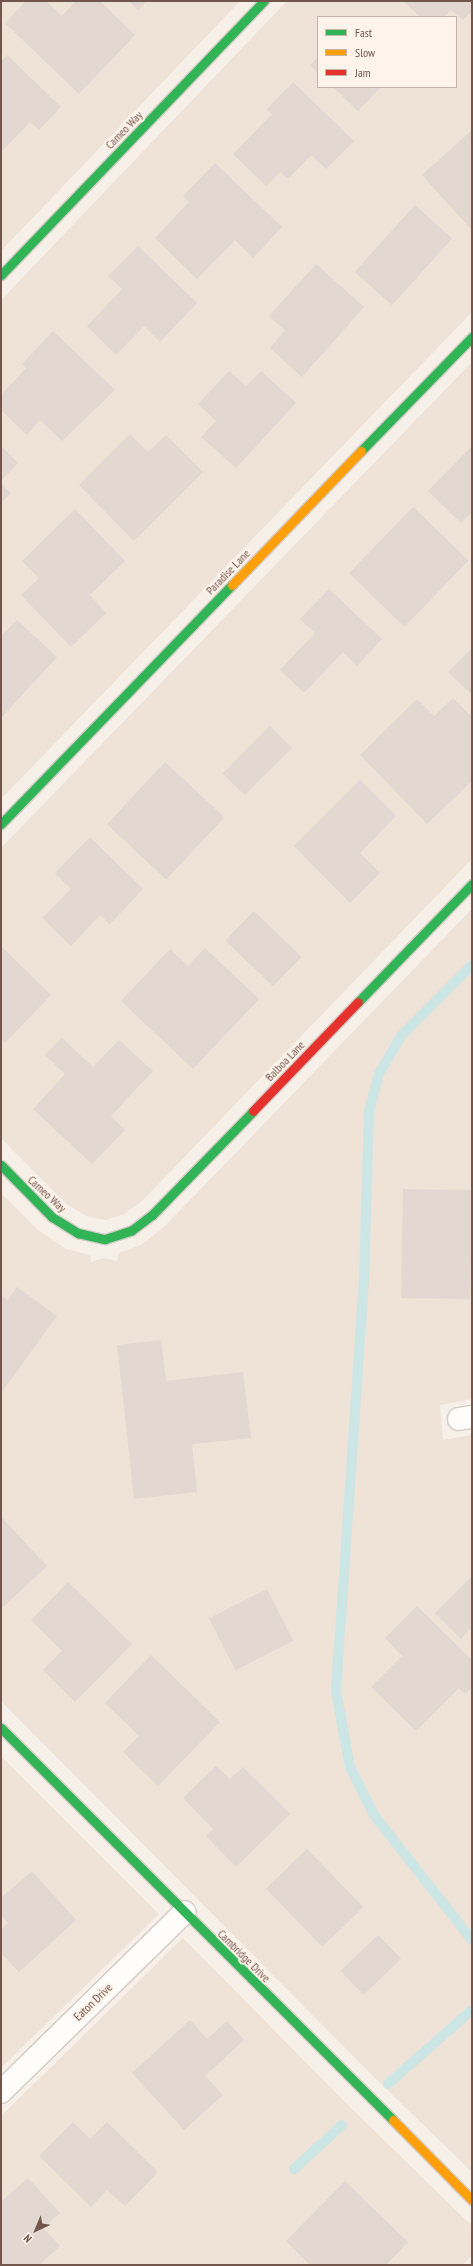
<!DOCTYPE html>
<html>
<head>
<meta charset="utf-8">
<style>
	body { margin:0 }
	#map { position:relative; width:473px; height:2266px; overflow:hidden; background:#f6f0e9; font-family:"PT Sans Narrow",sans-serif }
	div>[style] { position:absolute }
	.residential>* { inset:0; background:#efe2d6 }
	.stream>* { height:10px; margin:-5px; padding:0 5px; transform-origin:5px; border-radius:5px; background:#cbe6e5 }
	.building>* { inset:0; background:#e2d8d1; transform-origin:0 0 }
	.roads { filter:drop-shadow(1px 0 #d4cbc6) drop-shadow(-1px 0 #d4cbc6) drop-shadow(0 1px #d4cbc6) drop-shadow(0 -1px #d4cbc6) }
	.street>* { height:22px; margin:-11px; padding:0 11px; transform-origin:11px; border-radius:11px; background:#fefdfc }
	.fast>* { height:9px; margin:-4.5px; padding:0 4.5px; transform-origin:4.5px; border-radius:4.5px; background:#30b455 }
	.slow>* { height:9px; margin:-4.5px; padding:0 4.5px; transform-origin:4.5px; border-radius:4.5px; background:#ff9f0a }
	.jam>* { height:9px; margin:-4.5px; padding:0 4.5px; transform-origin:4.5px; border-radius:4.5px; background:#e5322d }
	span { translate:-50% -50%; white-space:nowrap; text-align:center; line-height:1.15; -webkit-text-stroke:4px #fef4ea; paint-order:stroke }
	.street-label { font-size:12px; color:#72554b }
	.frame { position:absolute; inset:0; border:2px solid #72554b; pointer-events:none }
	.legend { position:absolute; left:317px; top:16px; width:140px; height:72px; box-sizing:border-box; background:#fef4ea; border:1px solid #c6b4aa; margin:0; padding:5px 7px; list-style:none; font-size:12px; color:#72554b }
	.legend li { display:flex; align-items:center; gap:8px; height:20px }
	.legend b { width:20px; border:1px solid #c6b4aa }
	.north { position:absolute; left:16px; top:2210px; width:40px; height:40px; -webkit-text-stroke:3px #fef4ea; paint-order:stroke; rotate:224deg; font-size:11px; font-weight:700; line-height:16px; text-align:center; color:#72554b }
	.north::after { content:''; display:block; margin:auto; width:14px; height:18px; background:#72554b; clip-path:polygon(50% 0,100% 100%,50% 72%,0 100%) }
</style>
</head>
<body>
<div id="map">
	<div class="residential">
		<div style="clip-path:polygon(1px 1px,240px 1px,1px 251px)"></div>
		<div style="clip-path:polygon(evenodd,287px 1px,472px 1px,472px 312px,1px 799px,1px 300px,287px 1px,318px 17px,456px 17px,456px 87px,318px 87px,318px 17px)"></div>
		<div style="clip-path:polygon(472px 362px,472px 859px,142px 1201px,124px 1214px,106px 1220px,86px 1216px,64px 1202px,1px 1138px,1px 848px)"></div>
		<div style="clip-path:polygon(472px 909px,472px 1399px,440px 1405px,443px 1440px,472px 1435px,472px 2172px,376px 2079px,1px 1701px,1px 1193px,38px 1230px,66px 1249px,90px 1255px,91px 1262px,104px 1258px,117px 1261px,119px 1253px,141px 1245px,165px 1226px)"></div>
		<div style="clip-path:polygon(1px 1756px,159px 1914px,1px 2068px)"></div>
		<div style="clip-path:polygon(183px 1938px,349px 2106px,472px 2226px,472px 2255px,463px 2265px,1px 2265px,1px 2116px)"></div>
	</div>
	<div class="stream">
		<div style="left:472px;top:965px;width:100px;rotate:135deg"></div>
		<div style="left:401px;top:1036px;width:44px;rotate:120.1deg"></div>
		<div style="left:379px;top:1074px;width:39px;rotate:105deg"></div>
		<div style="left:369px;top:1112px;width:168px;rotate:91.7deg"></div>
		<div style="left:364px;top:1280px;width:412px;rotate:93.9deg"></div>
		<div style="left:336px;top:1691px;width:77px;rotate:79.6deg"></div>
		<div style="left:350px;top:1767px;width:54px;rotate:63.4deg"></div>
		<div style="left:374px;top:1815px;width:159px;rotate:51.9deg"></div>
		<div style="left:388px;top:2084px;width:112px;rotate:-41.4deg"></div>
		<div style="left:294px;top:2169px;width:65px;rotate:-42.5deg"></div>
	</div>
	<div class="building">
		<div style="clip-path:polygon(26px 1px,46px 1px,62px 16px,76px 1px,100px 1px,135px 35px,79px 94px,5px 23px)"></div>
		<div style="clip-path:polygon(129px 1px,147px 1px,138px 10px)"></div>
		<div style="clip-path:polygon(403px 1px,472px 1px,472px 11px,463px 20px,451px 10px,444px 17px,420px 17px)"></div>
		<div style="clip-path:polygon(7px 55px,61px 107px,39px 130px,30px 122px,1px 152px,1px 62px)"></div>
		<div style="clip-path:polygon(318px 57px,318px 73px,310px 65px)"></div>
		<div style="clip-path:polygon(293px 82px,354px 141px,326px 169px,311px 155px,288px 179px,280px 172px,266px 186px,233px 154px,272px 114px,267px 109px)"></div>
		<div style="clip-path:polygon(333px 87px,381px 87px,358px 111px)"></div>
		<div style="clip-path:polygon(472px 130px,472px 227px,470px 228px,422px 175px)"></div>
		<div style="clip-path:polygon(215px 163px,282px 227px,253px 258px,235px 240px,197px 279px,155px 238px,189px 202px,183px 196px)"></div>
		<div style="left:415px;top:205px;width:50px;height:90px;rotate:42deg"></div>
		<div style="clip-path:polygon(138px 246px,197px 303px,160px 342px,144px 326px,116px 355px,87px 326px,122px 289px,108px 276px)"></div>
		<div style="clip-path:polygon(316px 264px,364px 307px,302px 377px,270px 348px,285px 330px,269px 316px)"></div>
		<div style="clip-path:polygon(53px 331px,115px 390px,62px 441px,40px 420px,27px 435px,1px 410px,1px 395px,26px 368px,22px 364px)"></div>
		<div style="clip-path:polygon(229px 371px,246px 386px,261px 371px,296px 403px,236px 468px,201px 437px,216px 421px,198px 404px)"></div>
		<div style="clip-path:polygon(130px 434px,148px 452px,166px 435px,203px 472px,134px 541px,79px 485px)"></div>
		<div style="clip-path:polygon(1px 446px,18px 463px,1px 481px)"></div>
		<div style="clip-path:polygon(472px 446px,472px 512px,461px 523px,428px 491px)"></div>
		<div style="clip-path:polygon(1px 483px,11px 493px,1px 503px)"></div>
		<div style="left:413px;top:507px;width:77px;height:92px;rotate:44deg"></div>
		<div style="clip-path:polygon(75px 509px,125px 561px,90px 595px,106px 613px,71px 647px,21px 595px,39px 578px,22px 561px)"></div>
		<div style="clip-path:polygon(329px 589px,382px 639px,357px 666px,343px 652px,304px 693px,280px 670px,315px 633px,300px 619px)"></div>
		<div style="clip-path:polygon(17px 620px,57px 657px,1px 718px,1px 636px)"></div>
		<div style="clip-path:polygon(472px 648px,472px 695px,448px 672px)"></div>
		<div style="clip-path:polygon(453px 698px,472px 717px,472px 781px,427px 824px,360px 755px,417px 699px,434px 716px)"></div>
		<div style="left:270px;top:726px;width:31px;height:67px;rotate:45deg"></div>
		<div style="left:165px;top:762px;width:81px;height:85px;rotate:43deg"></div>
		<div style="clip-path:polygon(360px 780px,396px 816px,360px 853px,380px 873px,350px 903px,294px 846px)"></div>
		<div style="clip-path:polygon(90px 837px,143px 889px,110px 924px,100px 915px,71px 946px,42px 918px,71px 889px,55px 873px)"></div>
		<div style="left:254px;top:911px;width:66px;height:41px;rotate:44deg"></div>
		<div style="clip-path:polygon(1px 946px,51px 995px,5px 1043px,1px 1039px)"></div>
		<div style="clip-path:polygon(205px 948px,259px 999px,193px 1069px,121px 1001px,170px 949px,188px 966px)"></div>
		<div style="clip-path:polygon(62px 1038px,93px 1067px,119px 1040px,153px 1071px,111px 1116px,125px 1130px,92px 1164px,33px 1109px,65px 1074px,45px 1055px)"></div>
		<div style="left:403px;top:1189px;width:69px;height:109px;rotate:1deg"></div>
		<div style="clip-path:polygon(17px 1287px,57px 1316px,1px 1393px,1px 1295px,8px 1300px)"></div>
		<div style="clip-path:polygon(161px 1340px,166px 1381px,243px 1372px,251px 1438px,192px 1444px,197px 1492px,134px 1499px,117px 1345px)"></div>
		<div style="clip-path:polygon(1px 1517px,47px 1566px,1px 1609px)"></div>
		<div style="clip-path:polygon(472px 1576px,472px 1627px,461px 1639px,435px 1613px)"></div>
		<div style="clip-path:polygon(68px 1582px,132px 1644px,75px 1702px,43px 1670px,62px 1651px,31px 1620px)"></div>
		<div style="left:267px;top:1589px;width:58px;height:65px;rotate:63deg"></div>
		<div style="clip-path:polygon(417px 1606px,472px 1660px,472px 1687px,466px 1694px,459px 1688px,416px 1731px,371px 1687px,402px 1656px,385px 1638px)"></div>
		<div style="clip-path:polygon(151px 1655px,220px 1722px,158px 1786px,123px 1752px,139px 1736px,105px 1703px)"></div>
		<div style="clip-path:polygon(216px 1766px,230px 1779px,243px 1767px,290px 1814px,236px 1867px,206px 1836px,213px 1829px,183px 1798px)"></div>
		<div style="left:307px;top:1849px;width:81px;height:57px;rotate:46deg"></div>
		<div style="clip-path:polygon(32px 1871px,76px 1920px,19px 1972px,1px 1953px,1px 1929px,8px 1923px,1px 1915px,1px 1898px)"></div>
		<div style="left:378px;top:1935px;width:33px;height:52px;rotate:46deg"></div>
		<div style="clip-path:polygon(190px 2020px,207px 2039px,227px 2021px,244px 2040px,205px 2076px,223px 2095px,184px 2130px,132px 2073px)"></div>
		<div style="clip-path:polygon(73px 2122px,90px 2139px,107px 2122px,158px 2172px,125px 2206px,107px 2190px,91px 2207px,39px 2156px)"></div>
		<div style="clip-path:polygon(28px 2178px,60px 2213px,43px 2228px,60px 2246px,39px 2265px,1px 2265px,1px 2202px)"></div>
		<div style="clip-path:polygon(345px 2181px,408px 2242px,386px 2265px,310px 2265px,286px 2241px)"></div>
	</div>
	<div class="roads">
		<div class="street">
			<div style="left:459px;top:1419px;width:13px;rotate:-9deg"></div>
			<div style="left:1px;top:2092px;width:257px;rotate:-44.4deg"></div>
		</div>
		<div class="fast">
			<div style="left:1px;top:275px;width:380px;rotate:-46.2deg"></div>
			<div style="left:361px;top:451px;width:159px;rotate:-45.8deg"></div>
			<div style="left:1px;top:824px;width:332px;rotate:-46deg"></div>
			<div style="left:358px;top:1002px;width:164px;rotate:-46deg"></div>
			<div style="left:1px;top:1165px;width:73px;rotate:45.6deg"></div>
			<div style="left:52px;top:1217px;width:31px;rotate:32deg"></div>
			<div style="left:78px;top:1233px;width:28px;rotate:13deg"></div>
			<div style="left:105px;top:1239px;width:28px;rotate:-18deg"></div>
			<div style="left:132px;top:1230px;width:25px;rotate:-37deg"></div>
			<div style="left:152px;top:1215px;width:145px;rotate:-45.8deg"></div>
			<div style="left:1px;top:1728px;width:554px;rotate:45deg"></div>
		</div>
		<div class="slow">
			<div style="left:232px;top:585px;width:186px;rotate:-46.1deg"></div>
			<div style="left:393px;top:2120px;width:112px;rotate:45.4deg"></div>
		</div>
		<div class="jam">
			<div style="left:253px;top:1111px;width:151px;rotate:-46.1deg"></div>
		</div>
	</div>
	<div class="street-label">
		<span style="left:124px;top:130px;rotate:-46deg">Cameo Way</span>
		<span style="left:228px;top:572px;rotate:-46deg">Paradise Lane</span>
		<span style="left:285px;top:1061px;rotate:-46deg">Balboa Lane</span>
		<span style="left:47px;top:1194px;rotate:43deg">Cameo Way</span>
		<span style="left:244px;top:1956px;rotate:45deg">Cambridge Drive</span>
		<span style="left:93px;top:2002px;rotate:-44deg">Eaton Drive</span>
	</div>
	<div class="frame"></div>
	<ul class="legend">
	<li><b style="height:5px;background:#30b455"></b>Fast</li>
	<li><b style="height:5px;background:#ff9f0a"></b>Slow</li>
	<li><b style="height:5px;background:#e5322d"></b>Jam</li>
	</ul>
	<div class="north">N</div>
</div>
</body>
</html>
